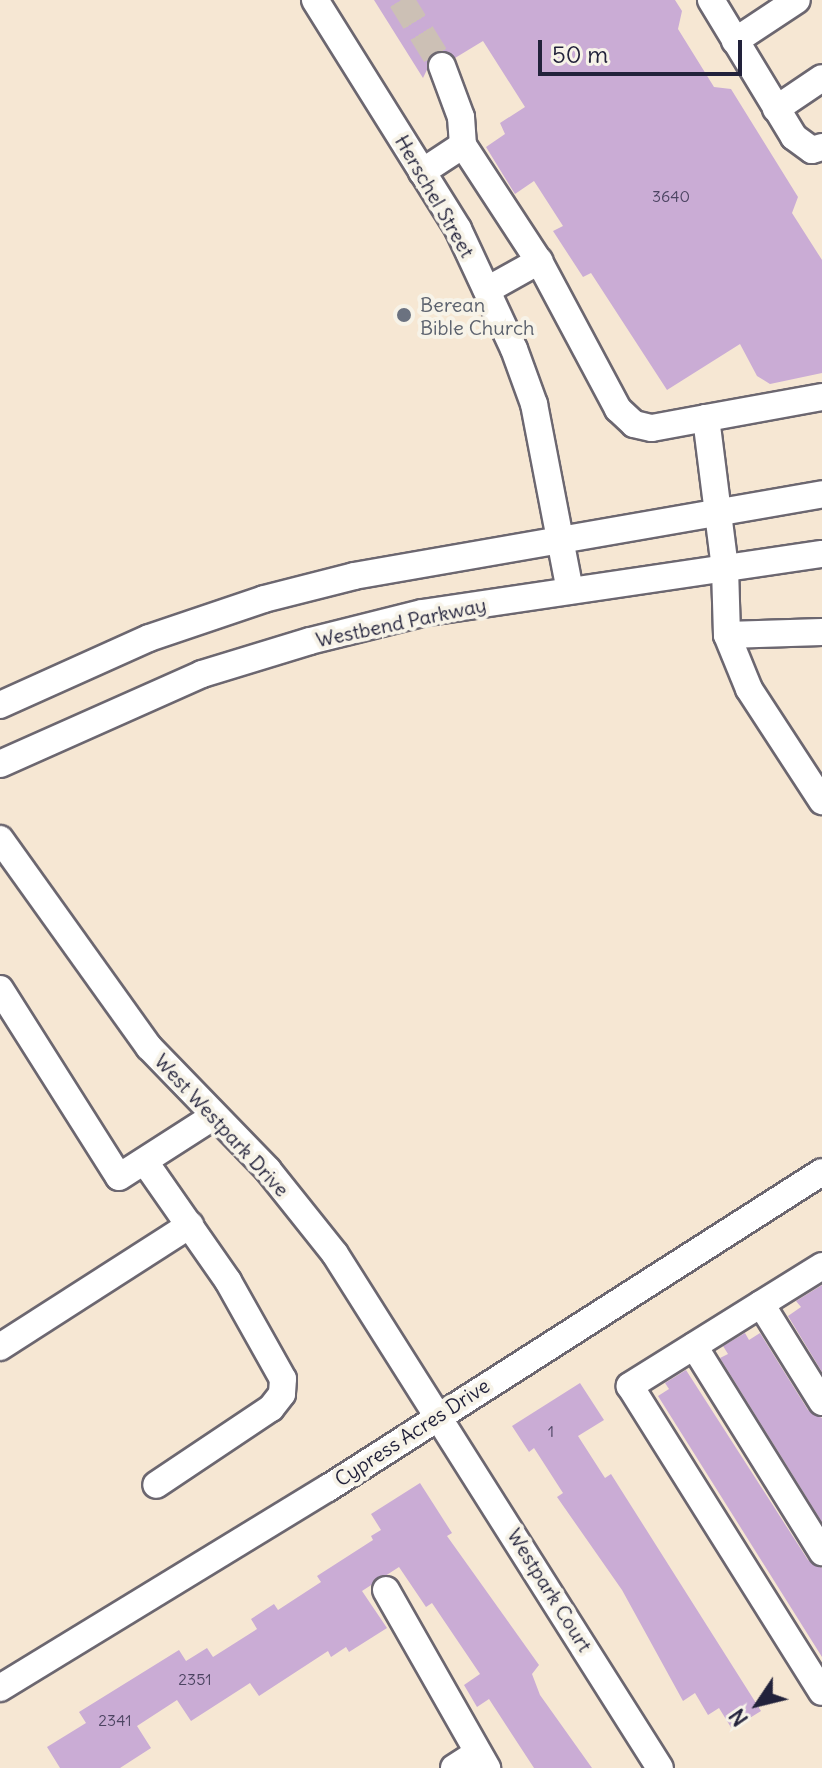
<!DOCTYPE html>
<html>
<head>
<meta charset="utf-8">
<style>
	body { margin:0 }
	#map { position:relative; width:822px; height:1768px; overflow:hidden; background:#f6e7d3; font-family:Delius,sans-serif }
	div>[style] { position:absolute }
	.building>* { inset:0; background:#caacd5 }
	.minor-tunnel>* { height:26px; margin-top:-13px; transform-origin:0; background:repeating-linear-gradient(90deg,#ccc0b5 0 26px,transparent 0 39px) }
	.roads { filter:drop-shadow(2px 0 #6c6770) drop-shadow(-2px 0 #6c6770) drop-shadow(0 2px #6c6770) drop-shadow(0 -2px #6c6770) }
	.minor>* { height:26px; margin:-13px; padding:0 13px; transform-origin:13px; border-radius:13px; background:#fff }
	.dots>* { width:22px; height:22px; translate:-50% -50%; box-sizing:border-box; border:4px solid #f7f3e8; border-radius:50% }
	span { translate:-50% -50%; white-space:nowrap; text-align:center; line-height:1.15; -webkit-text-stroke:8px #f7f3e8; paint-order:stroke }
	.number-label { font-size:16px; color:#4c4462 }
	.number-label span { -webkit-text-stroke-width:0 }
	.street-label { font-size:20px; color:#22223b }
	.worship-label { font-size:20px; color:#5b616d }
	.left { translate:0 -50%; text-align:left }
	.north { position:absolute; left:718px; top:1664px; width:80px; height:80px; -webkit-text-stroke:6px #f7f3e8; paint-order:stroke; rotate:235deg; font-size:22px; font-weight:700; line-height:32px; text-align:center; color:#22223b }
	.north::after { content:''; display:block; margin:auto; width:28px; height:36px; background:#22223b; clip-path:polygon(50% 0,100% 100%,50% 72%,0 100%) }
	.scale { position:absolute; left:538px; top:40px; width:204px; height:36px; box-sizing:border-box; border:4px solid #22223b; border-top:0; padding-left:10px; font-size:24px; line-height:28px; white-space:nowrap; color:#22223b; -webkit-text-stroke:6px #f7f3e8; paint-order:stroke }
</style>
</head>
<body>
<div id="map">
	<div class="building">
		<div style="clip-path:polygon(374px 0,675px 0,682px 11px,678px 29px,714px 87px,731px 89px,798px 197px,792px 213px,822px 260px,822px 373px,770px 384px,757px 376px,740px 344px,667px 390px,591px 273px,583px 277px,553px 231px,563px 226px,534px 181px,515px 194px,486px 147px,505px 134px,500px 123px,525px 107px,483px 41px,455px 58px,436px 51px,423px 78px)"></div>
		<div style="clip-path:polygon(822px 1285px,822px 1372px,788px 1316px,801px 1307px,796px 1301px)"></div>
		<div style="clip-path:polygon(745px 1333px,749px 1340px,760px 1333px,808px 1410px,822px 1418px,822px 1522px,720px 1358px,728px 1354px,723px 1346px)"></div>
		<div style="clip-path:polygon(686px 1370px,808px 1560px,822px 1568px,822px 1657px,658px 1396px,669px 1389px,665px 1383px)"></div>
		<div style="clip-path:polygon(580px 1383px,604px 1420px,578px 1436px,605px 1478px,611px 1474px,761px 1711px,732px 1729px,719px 1708px,708px 1715px,695px 1693px,683px 1701px,622px 1590px,557px 1497px,563px 1493px,534px 1448px,529px 1452px,512px 1426px)"></div>
		<div style="clip-path:polygon(420px 1483px,452px 1533px,447px 1536px,539px 1665px,532px 1674px,540px 1695px,592px 1768px,534px 1768px,489px 1699px,477px 1707px,464px 1685px,480px 1674px,432px 1603px,426px 1607px,399px 1567px,362px 1591px,387px 1628px,349px 1652px,346px 1647px,331px 1657px,328px 1651px,259px 1696px,250px 1683px,191px 1721px,177px 1700px,137px 1726px,151px 1748px,120px 1768px,60px 1768px,47px 1747px,86px 1723px,79px 1712px,179px 1650px,186px 1661px,207px 1648px,213px 1657px,257px 1629px,251px 1619px,274px 1604px,278px 1610px,321px 1582px,317px 1576px,373px 1540px,371px 1536px,381px 1530px,371px 1514px)"></div>
	</div>
	<div class="minor-tunnel">
		<div style="left:401px;top:0;width:78px;rotate:58.2deg"></div>
	</div>
	<div class="roads">
		<div class="minor">
			<div style="left:315px;top:0;width:270px;rotate:58deg"></div>
			<div style="left:458px;top:229px;width:132px;rotate:65deg"></div>
			<div style="left:514px;top:349px;width:59px;rotate:70deg"></div>
			<div style="left:534px;top:404px;width:190px;rotate:79.1deg"></div>
			<div style="left:711px;top:0;width:160px;rotate:58.8deg"></div>
			<div style="left:794px;top:137px;width:22px;rotate:36deg"></div>
			<div style="left:812px;top:150px;width:10px;rotate:-17deg"></div>
			<div style="left:735px;top:41px;width:74px;rotate:-33.5deg"></div>
			<div style="left:442px;top:66px;width:54px;rotate:69.6deg"></div>
			<div style="left:461px;top:117px;width:28px;rotate:86deg"></div>
			<div style="left:776px;top:109px;width:55px;rotate:-34deg"></div>
			<div style="left:422px;top:172px;width:49px;rotate:-33.4deg"></div>
			<div style="left:463px;top:145px;width:139px;rotate:56.8deg"></div>
			<div style="left:539px;top:261px;width:168px;rotate:61.9deg"></div>
			<div style="left:618px;top:409px;width:22px;rotate:43deg"></div>
			<div style="left:634px;top:424px;width:18px;rotate:13deg"></div>
			<div style="left:652px;top:428px;width:55px;rotate:-10.5deg"></div>
			<div style="left:487px;top:290px;width:60px;rotate:-29.1deg"></div>
			<div style="left:822px;top:397px;width:118px;rotate:169.7deg"></div>
			<div style="left:706px;top:418px;width:151px;rotate:82.8deg"></div>
			<div style="left:725px;top:568px;width:67px;rotate:88.3deg"></div>
			<div style="left:727px;top:635px;width:58px;rotate:67.8deg"></div>
			<div style="left:749px;top:689px;width:134px;rotate:56.9deg"></div>
			<div style="left:727px;top:635px;width:95px;rotate:-1.8deg"></div>
			<div style="left:0;top:705px;width:163px;rotate:-24.2deg"></div>
			<div style="left:149px;top:638px;width:121px;rotate:-18.7deg"></div>
			<div style="left:264px;top:599px;width:93px;rotate:-14.3deg"></div>
			<div style="left:354px;top:576px;width:475px;rotate:-9.9deg"></div>
			<div style="left:0;top:764px;width:221px;rotate:-24deg"></div>
			<div style="left:202px;top:674px;width:113px;rotate:-17deg"></div>
			<div style="left:310px;top:641px;width:115px;rotate:-14deg"></div>
			<div style="left:422px;top:613px;width:404px;rotate:-8.4deg"></div>
			<div style="left:0;top:839px;width:256px;rotate:54.4deg"></div>
			<div style="left:149px;top:1047px;width:171px;rotate:45.9deg"></div>
			<div style="left:268px;top:1170px;width:107px;rotate:51.4deg"></div>
			<div style="left:335px;top:1254px;width:608px;rotate:57.7deg"></div>
			<div style="left:0;top:989px;width:222px;rotate:57.7deg"></div>
			<div style="left:119px;top:1177px;width:113px;rotate:-32.7deg"></div>
			<div style="left:145px;top:1162px;width:145px;rotate:55.1deg"></div>
			<div style="left:228px;top:1281px;width:112px;rotate:60.7deg"></div>
			<div style="left:283px;top:1379px;width:15px;rotate:94deg"></div>
			<div style="left:282px;top:1394px;width:18px;rotate:128deg"></div>
			<div style="left:271px;top:1408px;width:138px;rotate:146.2deg"></div>
			<div style="left:761px;top:1304px;width:72px;rotate:-31.9deg"></div>
			<div style="left:694px;top:1346px;width:243px;rotate:58.1deg"></div>
			<div style="left:0;top:1347px;width:226px;rotate:-32.7deg"></div>
			<div style="left:822px;top:1402px;width:115px;rotate:-121.9deg"></div>
			<div style="left:761px;top:1304px;width:155px;rotate:148deg"></div>
			<div style="left:630px;top:1386px;width:361px;rotate:57.9deg"></div>
			<div style="left:386px;top:1590px;width:205px;rotate:60.4deg"></div>
			<div style="left:0;top:1688px;width:384px;rotate:-31.4deg"></div>
			<div style="left:328px;top:1488px;width:586px;rotate:-32.61deg"></div>
			<div style="left:454px;top:1768px;width:27px;rotate:-33deg"></div>
		</div>
	</div>
	<div class="dots">
		<div style="left:404px;top:315px;background:#6b7280"></div>
	</div>
	<div class="number-label">
		<span style="left:671px;top:196px">3640</span>
		<span style="left:551px;top:1431px">1</span>
		<span style="left:195px;top:1679px">2351</span>
		<span style="left:115px;top:1720px">2341</span>
	</div>
	<div class="street-label">
		<span style="left:435px;top:196px;rotate:60deg">Herschel Street</span>
		<span style="left:401px;top:622px;rotate:-12deg">Westbend Parkway</span>
		<span style="left:222px;top:1125px;rotate:47deg">West Westpark Drive</span>
		<span style="left:412px;top:1432px;rotate:-33deg">Cypress Acres Drive</span>
		<span style="left:550px;top:1590px;rotate:58deg">Westpark Court</span>
	</div>
	<div class="worship-label">
		<span class="left" style="left:420px;top:316px">Berean<br>Bible Church</span>
	</div>
	<div class="north">N</div>
	<div class="scale">50 m</div>
</div>
</body>
</html>
